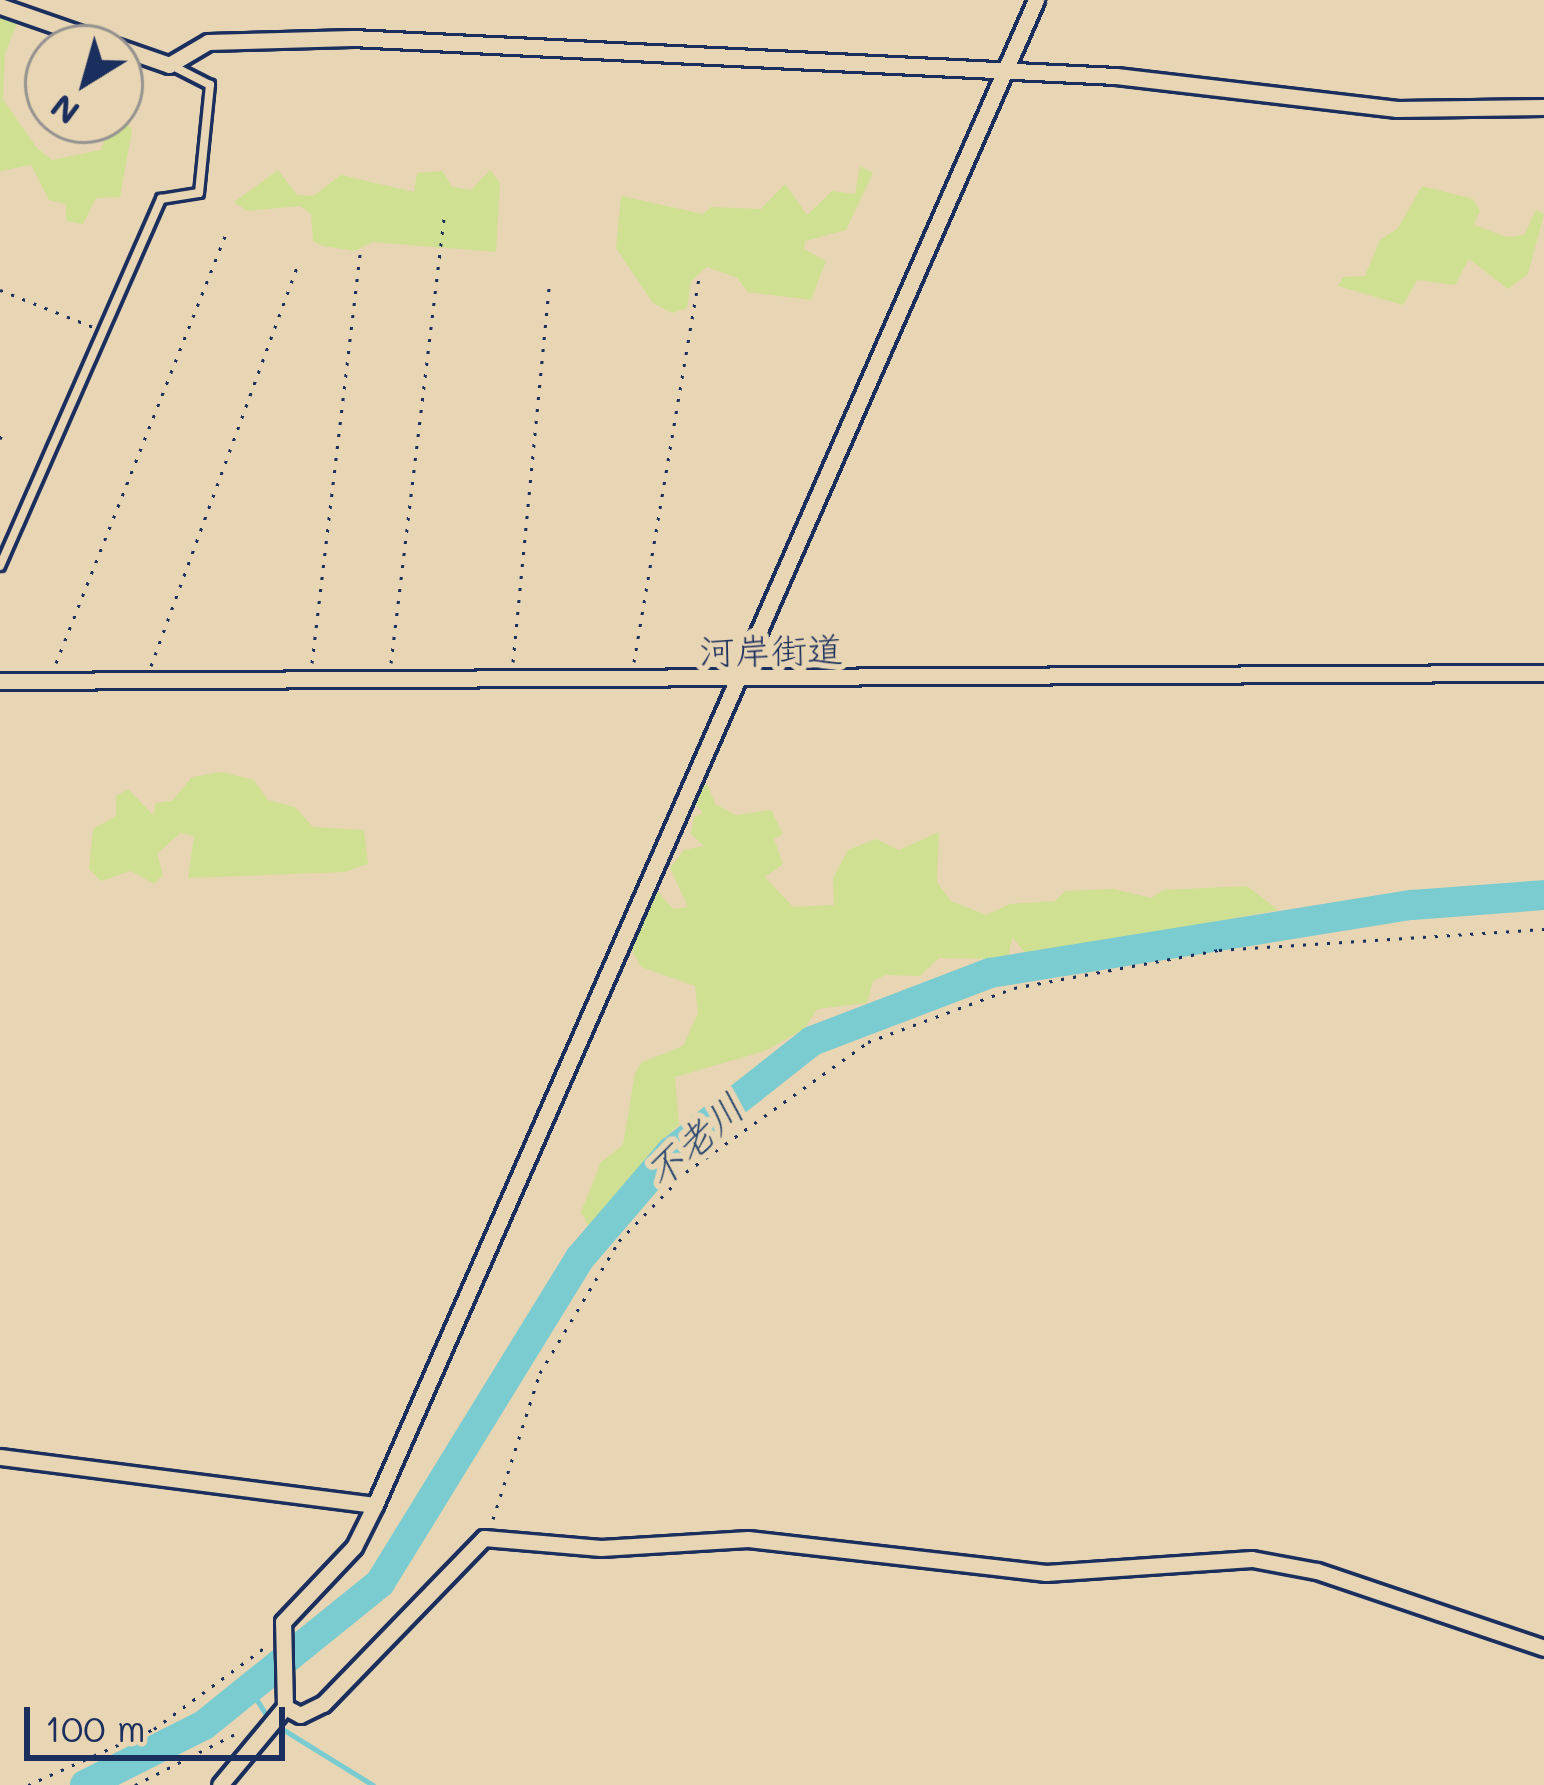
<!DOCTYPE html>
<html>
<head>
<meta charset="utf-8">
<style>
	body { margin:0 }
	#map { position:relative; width:1544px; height:1785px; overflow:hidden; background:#e8d5b3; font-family:Mali,"Klee One",sans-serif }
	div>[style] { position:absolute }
	.green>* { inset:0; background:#cfe093 }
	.stream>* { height:4.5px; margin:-2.25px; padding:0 2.25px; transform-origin:2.25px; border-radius:2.25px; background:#7accd1 }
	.river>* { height:30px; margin:-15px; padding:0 15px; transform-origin:15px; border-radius:15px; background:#7accd1 }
	.path>* { height:3px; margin-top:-1.5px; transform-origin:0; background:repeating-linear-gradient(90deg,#1b2f5e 0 3px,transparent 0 12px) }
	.roads { filter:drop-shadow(3px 0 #1b2f5e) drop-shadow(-3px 0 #1b2f5e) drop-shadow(0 3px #1b2f5e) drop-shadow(0 -3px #1b2f5e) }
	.service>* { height:8px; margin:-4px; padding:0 4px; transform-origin:4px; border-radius:4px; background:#e8d5b3 }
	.minor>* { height:15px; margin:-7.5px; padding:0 7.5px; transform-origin:7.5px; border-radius:7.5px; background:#e8d5b3 }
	span { translate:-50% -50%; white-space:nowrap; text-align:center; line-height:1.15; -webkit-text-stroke:12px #e8d5b3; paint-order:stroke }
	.street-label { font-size:36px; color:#1b2f5e }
	.water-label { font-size:39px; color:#29476f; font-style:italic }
	.north { position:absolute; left:24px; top:24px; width:120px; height:120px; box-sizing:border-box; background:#e8d5b3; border:3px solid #969391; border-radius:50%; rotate:217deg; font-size:33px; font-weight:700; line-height:48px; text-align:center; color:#1b2f5e }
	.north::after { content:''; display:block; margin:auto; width:42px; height:54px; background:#1b2f5e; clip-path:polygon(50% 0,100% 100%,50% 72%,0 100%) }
	.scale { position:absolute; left:24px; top:1707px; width:261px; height:54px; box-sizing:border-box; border:6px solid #1b2f5e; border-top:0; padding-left:15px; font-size:36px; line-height:42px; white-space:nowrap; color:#1b2f5e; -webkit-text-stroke:9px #e8d5b3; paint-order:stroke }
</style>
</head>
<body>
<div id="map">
	<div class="green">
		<div style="clip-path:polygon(0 17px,17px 24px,5px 54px,3px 99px,36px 147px,52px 160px,101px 150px,104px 142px,87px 120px,120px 115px,132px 130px,120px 197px,96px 198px,83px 224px,66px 221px,66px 204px,49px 200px,31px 165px,0 171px)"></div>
		<div style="clip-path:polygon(860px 166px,873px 173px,846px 230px,805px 241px,804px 249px,826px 261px,811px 300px,748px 292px,737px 278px,707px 267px,691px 281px,687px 308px,672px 313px,653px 303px,616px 248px,621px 196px,703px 214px,711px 207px,761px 209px,785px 184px,807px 215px,832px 191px,855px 194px)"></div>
		<div style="clip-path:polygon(278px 170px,297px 195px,313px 196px,341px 175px,414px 192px,417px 173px,442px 171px,452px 187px,471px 190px,490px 170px,500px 183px,496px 252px,372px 242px,355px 251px,323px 246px,313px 241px,311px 214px,300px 206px,247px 211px,234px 202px)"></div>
		<div style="clip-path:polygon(1422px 186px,1473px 199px,1480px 211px,1474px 225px,1507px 237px,1524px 235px,1536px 210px,1544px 214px,1528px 274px,1508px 289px,1469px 259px,1455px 285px,1417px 280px,1403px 305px,1338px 286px,1343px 277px,1365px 276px,1380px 240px,1398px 228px)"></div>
		<div style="clip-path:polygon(221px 772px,254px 780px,268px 800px,295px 807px,313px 827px,364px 830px,368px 864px,345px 872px,188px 878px,194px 836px,180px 833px,157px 854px,163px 875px,154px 884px,131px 871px,101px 881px,89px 869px,93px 829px,116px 816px,116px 796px,128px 789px,153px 815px,156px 803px,172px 801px,192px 777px)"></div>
		<div style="clip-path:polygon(695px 785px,708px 785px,715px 804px,736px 815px,771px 810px,783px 834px,774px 839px,783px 864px,765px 877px,793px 907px,834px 905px,833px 878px,848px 850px,876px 839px,899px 850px,939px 832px,937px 882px,951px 901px,986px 915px,1010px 904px,1055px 901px,1065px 891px,1114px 889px,1151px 898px,1163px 890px,1247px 886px,1278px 910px,1044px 954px,1026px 954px,1012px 937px,1008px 959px,939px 958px,920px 976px,885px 975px,873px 981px,867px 1003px,817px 1009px,804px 1029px,765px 1051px,675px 1077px,679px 1125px,657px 1145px,660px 1177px,633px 1188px,617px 1221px,588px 1225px,581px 1212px,601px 1162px,623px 1145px,635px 1073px,642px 1062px,683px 1046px,698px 1013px,695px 986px,641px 967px,627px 941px,653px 886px,673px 909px,688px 907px,670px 868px,684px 850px,704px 846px,691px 834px,694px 817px,703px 813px,692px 800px)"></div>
	</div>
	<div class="stream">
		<div style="left:251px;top:1690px;width:32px;rotate:58deg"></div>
		<div style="left:276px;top:1725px;width:114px;rotate:31.7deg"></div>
	</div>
	<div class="river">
		<div style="left:85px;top:1785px;width:133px;rotate:-26.8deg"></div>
		<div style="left:204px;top:1725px;width:226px;rotate:-38.9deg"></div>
		<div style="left:380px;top:1583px;width:382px;rotate:-58.4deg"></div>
		<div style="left:580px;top:1258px;width:140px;rotate:-49.4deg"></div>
		<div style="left:671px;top:1152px;width:179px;rotate:-38.2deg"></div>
		<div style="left:812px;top:1041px;width:191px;rotate:-20.9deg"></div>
		<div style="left:990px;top:973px;width:427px;rotate:-9.2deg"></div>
		<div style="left:1412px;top:905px;width:132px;rotate:-4.3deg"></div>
	</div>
	<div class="path">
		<div style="left:0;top:290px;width:100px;rotate:21.7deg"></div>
		<div style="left:0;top:439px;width:8px;rotate:-67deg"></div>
		<div style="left:513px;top:662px;width:377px;rotate:-84.5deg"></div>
		<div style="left:634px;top:662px;width:388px;rotate:-80.4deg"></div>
		<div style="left:56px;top:663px;width:467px;rotate:-68.4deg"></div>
		<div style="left:312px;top:663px;width:412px;rotate:-83.3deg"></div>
		<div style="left:391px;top:663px;width:448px;rotate:-83.2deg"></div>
		<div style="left:151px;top:666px;width:430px;rotate:-69.9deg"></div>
		<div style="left:493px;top:1519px;width:153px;rotate:-72.2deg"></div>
		<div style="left:540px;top:1373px;width:154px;rotate:-59.1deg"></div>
		<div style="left:619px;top:1241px;width:96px;rotate:-45.8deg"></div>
		<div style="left:686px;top:1172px;width:224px;rotate:-35.5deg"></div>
		<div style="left:868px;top:1042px;width:156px;rotate:-20.3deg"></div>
		<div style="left:1014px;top:988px;width:208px;rotate:-10.5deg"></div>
		<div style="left:1219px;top:950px;width:326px;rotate:-3.7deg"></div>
		<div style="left:28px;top:1785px;width:138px;rotate:-24deg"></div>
		<div style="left:154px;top:1729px;width:142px;rotate:-36.4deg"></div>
		<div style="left:135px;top:1785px;width:119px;rotate:-27deg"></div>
	</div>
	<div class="roads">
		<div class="service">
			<div style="left:0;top:566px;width:401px;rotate:-66.3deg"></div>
			<div style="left:161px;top:199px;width:38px;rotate:-9deg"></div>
			<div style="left:199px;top:193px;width:109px;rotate:-84.2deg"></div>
			<div style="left:210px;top:85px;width:44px;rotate:-152.9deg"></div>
		</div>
		<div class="minor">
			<div style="left:0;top:6px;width:179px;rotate:19.2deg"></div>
			<div style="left:169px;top:65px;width:45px;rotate:-30.5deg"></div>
			<div style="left:208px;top:42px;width:144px;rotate:-1.6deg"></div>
			<div style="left:352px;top:38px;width:765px;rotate:2.85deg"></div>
			<div style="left:1116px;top:76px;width:283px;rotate:6.7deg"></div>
			<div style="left:1397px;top:109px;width:147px;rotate:-0.8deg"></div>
			<div style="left:0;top:681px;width:1544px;rotate:-0.3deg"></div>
			<div style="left:0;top:1457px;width:378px;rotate:7.3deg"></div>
			<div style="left:285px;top:1707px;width:17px;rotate:28deg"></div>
			<div style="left:300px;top:1715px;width:25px;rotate:-26deg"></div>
			<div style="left:323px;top:1704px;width:231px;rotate:-45.9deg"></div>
			<div style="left:484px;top:1538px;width:117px;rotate:4.9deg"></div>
			<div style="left:601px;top:1548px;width:147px;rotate:-3.5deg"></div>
			<div style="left:748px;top:1539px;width:300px;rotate:6.5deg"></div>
			<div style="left:1046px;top:1573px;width:206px;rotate:-3.9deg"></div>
			<div style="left:1252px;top:1559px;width:66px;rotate:10.5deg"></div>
			<div style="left:1317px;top:1571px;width:240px;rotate:18.7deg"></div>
			<div style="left:220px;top:1785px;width:102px;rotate:-50.2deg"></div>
			<div style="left:285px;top:1707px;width:85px;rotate:-91.3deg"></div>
			<div style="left:283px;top:1622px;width:103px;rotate:-46.6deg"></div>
			<div style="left:354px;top:1547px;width:47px;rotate:-63.4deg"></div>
			<div style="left:375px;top:1505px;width:1644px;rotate:-66.29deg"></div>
		</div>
	</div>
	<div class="street-label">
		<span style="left:771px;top:649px;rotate:-1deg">河岸街道</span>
	</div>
	<div class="water-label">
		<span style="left:694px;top:1140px;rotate:-42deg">不老川</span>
	</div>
	<div class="north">N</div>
	<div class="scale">100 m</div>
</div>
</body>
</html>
